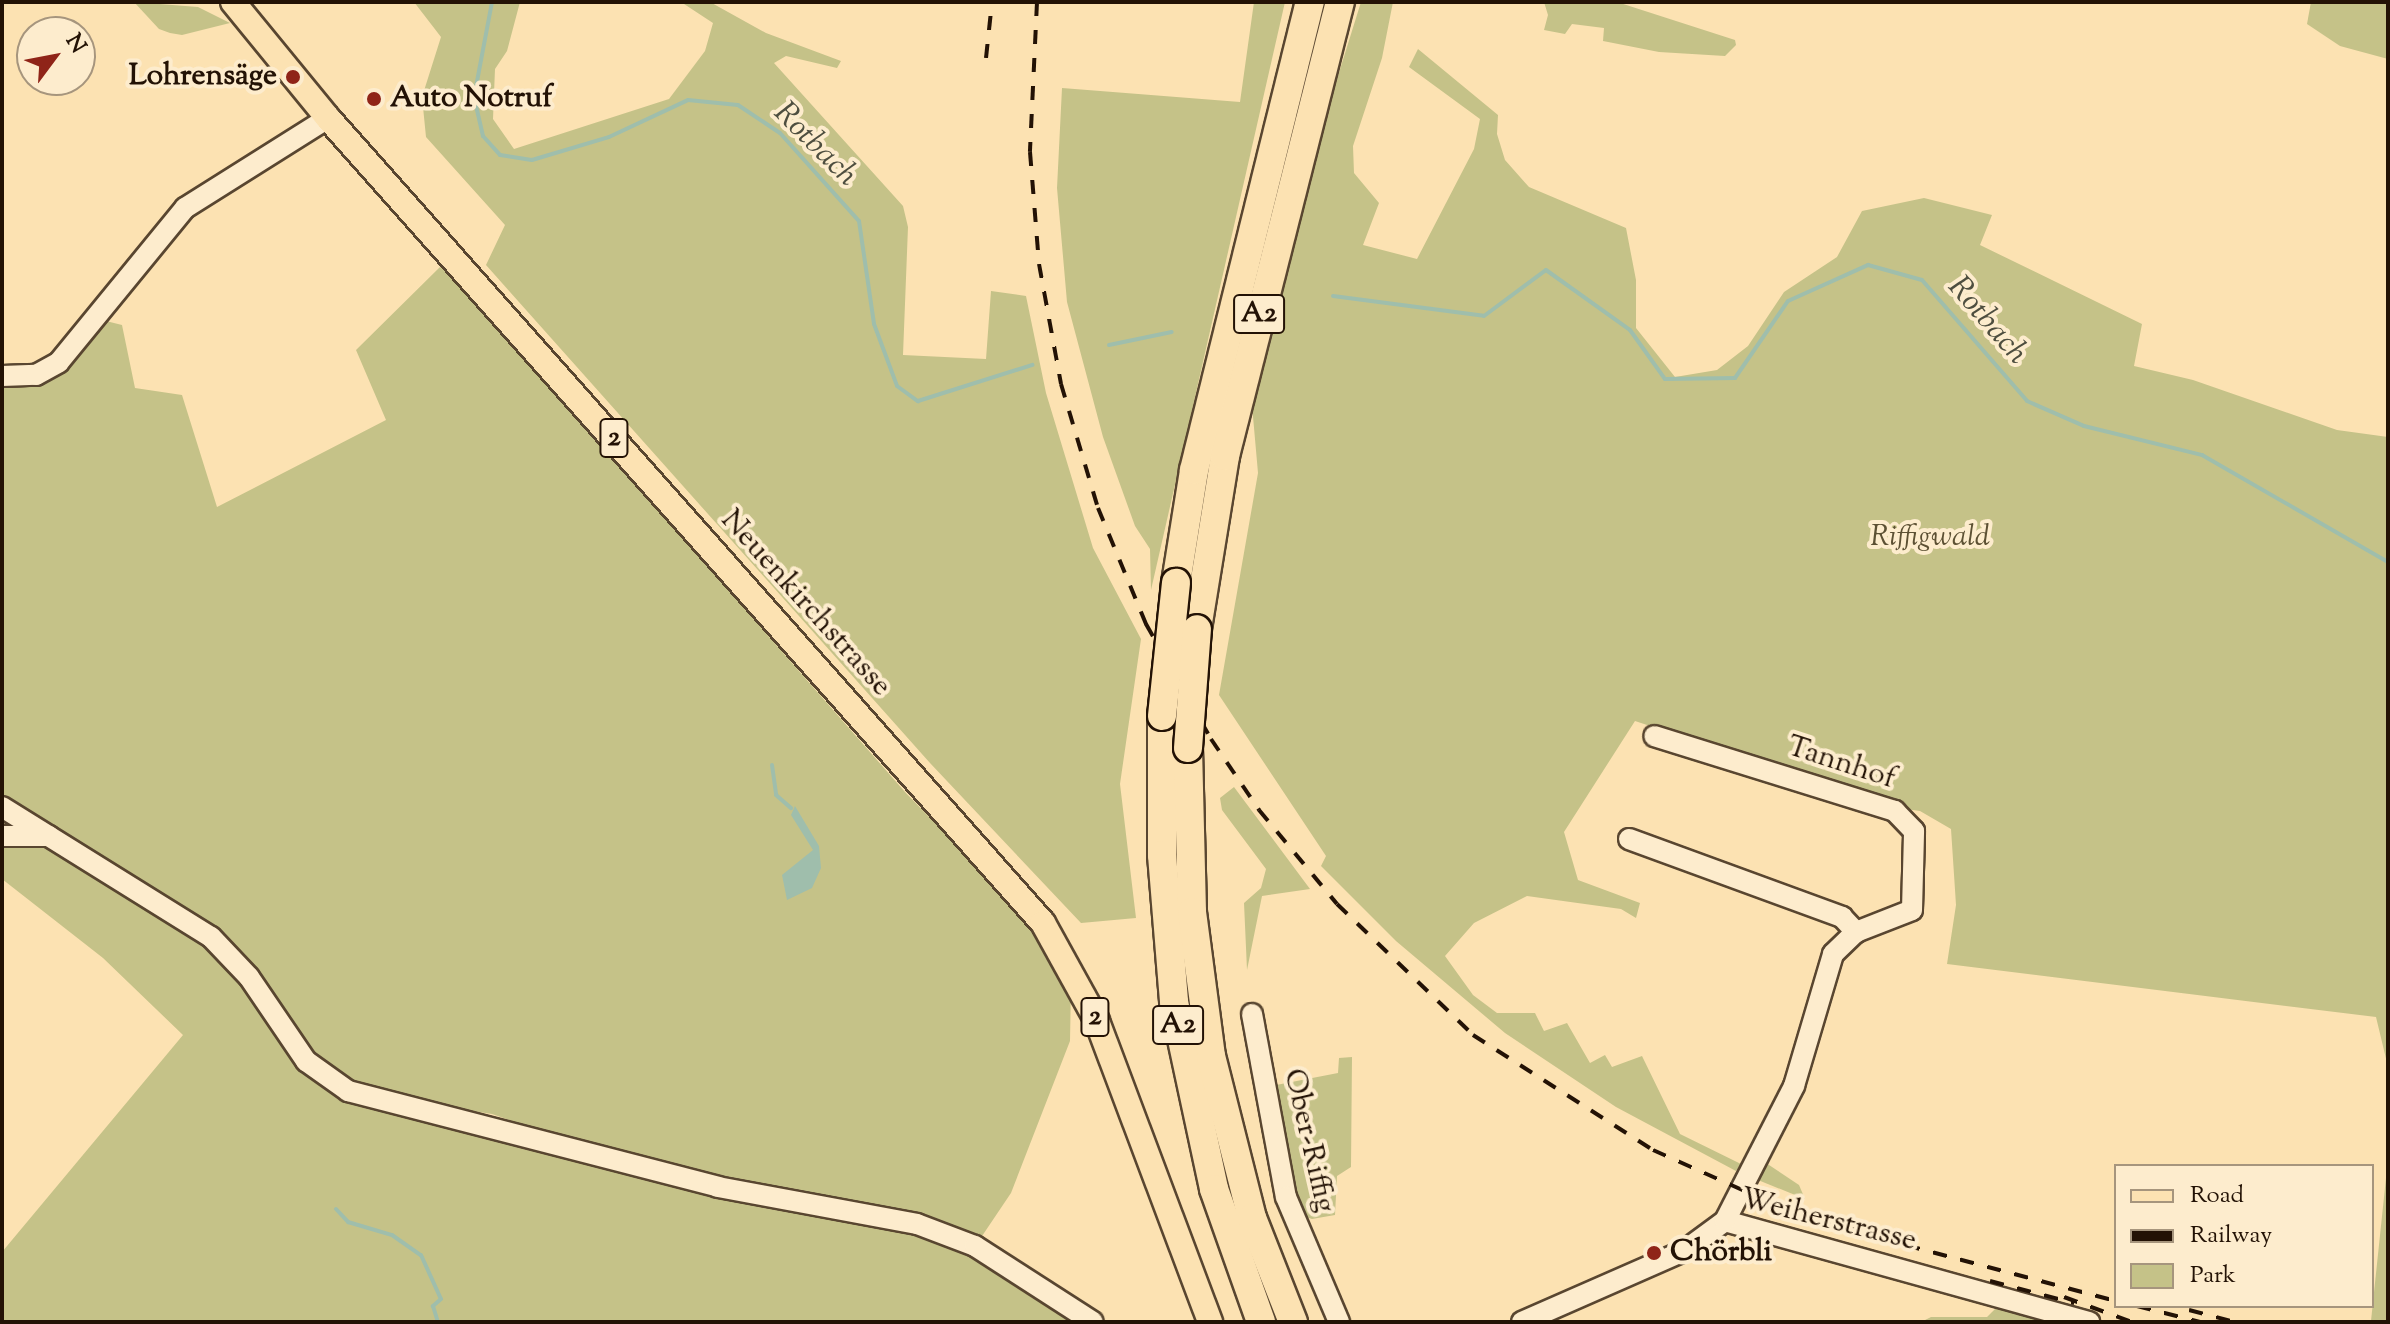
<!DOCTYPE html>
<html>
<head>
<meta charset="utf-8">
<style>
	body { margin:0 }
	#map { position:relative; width:2390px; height:1324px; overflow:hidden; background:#fce2b2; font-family:"Sorts Mill Goudy",serif }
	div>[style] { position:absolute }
	.green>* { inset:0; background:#c5c288 }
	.water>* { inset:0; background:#9fbeac }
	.stream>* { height:4px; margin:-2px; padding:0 2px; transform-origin:2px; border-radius:2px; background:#9fbeac }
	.roads { filter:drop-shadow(2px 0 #594630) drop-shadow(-2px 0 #594630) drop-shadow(0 2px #594630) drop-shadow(0 -2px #594630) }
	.minor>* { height:20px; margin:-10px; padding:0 10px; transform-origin:10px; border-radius:10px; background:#fdeccd }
	.major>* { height:24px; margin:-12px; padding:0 12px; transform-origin:12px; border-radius:12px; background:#fce2b2 }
	.highway>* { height:28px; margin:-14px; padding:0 14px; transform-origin:14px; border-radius:14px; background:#fce2b2 }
	.rail>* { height:4px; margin-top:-2px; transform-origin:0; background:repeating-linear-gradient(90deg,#231205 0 14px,transparent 0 28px) }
	.bridges { filter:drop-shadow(2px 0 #231205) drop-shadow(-2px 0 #231205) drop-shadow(0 2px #231205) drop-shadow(0 -2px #231205) }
	.highway-bridge>* { height:28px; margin:-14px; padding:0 14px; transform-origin:14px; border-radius:14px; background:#fce2b2 }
	.dots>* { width:22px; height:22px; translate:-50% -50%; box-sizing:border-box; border:4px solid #fdeccd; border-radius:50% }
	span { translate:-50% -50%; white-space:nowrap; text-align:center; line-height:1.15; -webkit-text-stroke:8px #fdeccd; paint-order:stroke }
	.shield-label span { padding:2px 6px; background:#fdeccd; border:2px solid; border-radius:6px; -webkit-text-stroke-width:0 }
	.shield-label { font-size:28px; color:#231205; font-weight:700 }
	.poi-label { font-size:30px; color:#231205; font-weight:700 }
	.right { translate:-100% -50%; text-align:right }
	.left { translate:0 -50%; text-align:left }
	.park-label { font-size:30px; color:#5c5033; font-style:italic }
	.street-label { font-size:30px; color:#231205 }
	.water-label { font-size:32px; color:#4e4e3f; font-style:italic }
	.frame { position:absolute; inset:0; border:4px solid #231205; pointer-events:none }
	.legend { position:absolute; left:2114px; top:1164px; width:260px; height:144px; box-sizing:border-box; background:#fdeccd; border:2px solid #a6957d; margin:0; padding:10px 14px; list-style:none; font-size:24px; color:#231205 }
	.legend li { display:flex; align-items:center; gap:16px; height:40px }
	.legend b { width:40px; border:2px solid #a6957d }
	.north { position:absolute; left:16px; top:16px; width:80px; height:80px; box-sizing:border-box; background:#fdeccd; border:2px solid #a6957d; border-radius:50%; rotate:58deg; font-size:22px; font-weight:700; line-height:32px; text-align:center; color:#231205 }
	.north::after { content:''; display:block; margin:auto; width:28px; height:36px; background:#8f2418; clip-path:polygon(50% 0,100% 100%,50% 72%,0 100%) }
</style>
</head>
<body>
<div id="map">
	<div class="green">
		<div style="clip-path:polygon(134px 2px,198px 7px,230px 23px,182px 35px,170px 33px,159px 29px)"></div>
		<div style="clip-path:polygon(414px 2px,520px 2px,507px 51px,495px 69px,493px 119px,514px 149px,669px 99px,705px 51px,713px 23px,681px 2px,710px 2px,766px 33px,841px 61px,837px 68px,786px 56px,774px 63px,903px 206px,908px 227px,903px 355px,986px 359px,991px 291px,1026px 296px,1046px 393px,1093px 548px,1141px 639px,1120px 784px,1136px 918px,1081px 923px,930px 763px,486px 265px,505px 225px,426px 137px,422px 97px,441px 37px)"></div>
		<div style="clip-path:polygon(1254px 2px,1285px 2px,1151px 590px,1150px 549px,1135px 526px,1103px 437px,1067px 302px,1057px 188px,1062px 88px,1240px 102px)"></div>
		<div style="clip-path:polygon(1361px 2px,1393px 2px,1382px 58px,1353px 146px,1354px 173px,1379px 203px,1363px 245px,1417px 259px,1474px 149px,1480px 119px,1409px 67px,1418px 49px,1498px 115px,1497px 134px,1505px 160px,1529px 187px,1626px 228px,1636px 280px,1636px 328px,1675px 377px,1717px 370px,1748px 346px,1784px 292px,1837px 257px,1862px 211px,1924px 198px,1992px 215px,1980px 245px,2142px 324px,2134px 366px,2193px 380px,2337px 430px,2388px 437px,2388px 1067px,2376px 1017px,1947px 964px,1956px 905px,1951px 829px,1920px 811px,1898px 808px,1635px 721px,1564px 832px,1578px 880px,1640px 903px,1636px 918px,1621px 909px,1527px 896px,1474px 923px,1445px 956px,1473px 995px,1497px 1013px,1535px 1013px,1544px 1031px,1567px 1023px,1590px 1063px,1605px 1055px,1612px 1067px,1642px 1056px,1680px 1134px,1741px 1164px,1736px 1171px,1616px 1107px,1505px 1033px,1396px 941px,1321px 866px,1326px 856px,1219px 695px,1258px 473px,1251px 394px,1308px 172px)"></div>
		<div style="clip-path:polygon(1544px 2px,1617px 2px,1735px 40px,1736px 45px,1725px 56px,1659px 52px,1603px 41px,1604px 28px,1572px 24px,1565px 34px,1544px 30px,1548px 15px)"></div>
		<div style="clip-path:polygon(2311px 2px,2388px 2px,2388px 59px,2340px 46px,2307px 24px)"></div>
		<div style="clip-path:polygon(440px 267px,459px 283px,905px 792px,1036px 927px,1071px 985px,1070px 1041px,1011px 1193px,978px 1242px,549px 1134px,492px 1114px,384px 1097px,328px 1074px,257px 981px,36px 826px,2px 833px,2px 379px,31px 379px,98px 319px,122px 325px,135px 388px,182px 395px,217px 507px,386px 420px,356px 350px)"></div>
		<div style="clip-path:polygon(1234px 787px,1310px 889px,1262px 896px,1247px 970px,1244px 903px,1261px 888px,1266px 869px,1222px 810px,1220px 798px)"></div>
		<div style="clip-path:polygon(2px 839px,47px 846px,206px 939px,322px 1080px,965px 1247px,1084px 1322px,2px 1322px,2px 1252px,183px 1035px,103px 958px,2px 879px)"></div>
		<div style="clip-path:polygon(1352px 1057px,1351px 1167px,1337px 1176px,1335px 1215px,1312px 1219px,1303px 1216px,1296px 1200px,1271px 1086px,1338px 1073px,1339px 1058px)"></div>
		<div style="clip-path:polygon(2388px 1159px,2388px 1322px,2376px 1322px,2371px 1321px)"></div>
		<div style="clip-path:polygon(1766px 1163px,1799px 1185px,1805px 1199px,1758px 1180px)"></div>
		<div style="clip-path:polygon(2002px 1302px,2044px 1316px,2034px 1322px,1921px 1322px,1931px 1317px,1987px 1317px)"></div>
	</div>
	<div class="water">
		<div style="clip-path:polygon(795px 806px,819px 846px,821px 868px,812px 888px,787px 900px,782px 875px,813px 850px,791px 815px)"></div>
	</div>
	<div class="stream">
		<div style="left:492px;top:2px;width:97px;rotate:100.7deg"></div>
		<div style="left:474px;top:97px;width:40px;rotate:77deg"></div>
		<div style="left:483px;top:136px;width:25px;rotate:48deg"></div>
		<div style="left:500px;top:155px;width:32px;rotate:9deg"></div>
		<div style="left:532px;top:160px;width:80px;rotate:-16.6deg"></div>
		<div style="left:609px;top:137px;width:87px;rotate:-25.1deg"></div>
		<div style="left:688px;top:100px;width:50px;rotate:5.7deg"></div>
		<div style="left:738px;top:105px;width:50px;rotate:33.7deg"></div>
		<div style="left:780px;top:133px;width:118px;rotate:48.1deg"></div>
		<div style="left:859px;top:221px;width:104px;rotate:81.7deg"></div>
		<div style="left:874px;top:324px;width:66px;rotate:69.6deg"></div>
		<div style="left:897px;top:386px;width:26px;rotate:36deg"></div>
		<div style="left:918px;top:401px;width:120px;rotate:-17.5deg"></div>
		<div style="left:1333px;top:296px;width:152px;rotate:7.5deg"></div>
		<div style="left:1484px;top:316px;width:77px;rotate:-36.6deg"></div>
		<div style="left:1546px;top:270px;width:103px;rotate:35.5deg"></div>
		<div style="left:1630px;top:330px;width:60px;rotate:54.5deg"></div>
		<div style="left:1665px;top:379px;width:70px;rotate:-0.8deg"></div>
		<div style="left:1735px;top:378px;width:93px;rotate:-55.5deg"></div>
		<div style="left:1788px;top:301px;width:88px;rotate:-24.2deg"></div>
		<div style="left:1868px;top:265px;width:56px;rotate:15.5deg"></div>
		<div style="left:1922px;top:280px;width:160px;rotate:49deg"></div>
		<div style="left:2027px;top:401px;width:62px;rotate:23.7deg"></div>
		<div style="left:2084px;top:426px;width:122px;rotate:13.8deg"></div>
		<div style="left:2202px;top:455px;width:215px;rotate:29.9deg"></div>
		<div style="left:1109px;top:345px;width:64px;rotate:-11.7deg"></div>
		<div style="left:772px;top:765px;width:30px;rotate:82deg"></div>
		<div style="left:776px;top:795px;width:20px;rotate:41deg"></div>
		<div style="left:336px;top:1209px;width:18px;rotate:47deg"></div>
		<div style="left:348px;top:1222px;width:46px;rotate:16.5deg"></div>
		<div style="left:392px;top:1235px;width:35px;rotate:35deg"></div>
		<div style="left:421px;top:1255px;width:48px;rotate:65.6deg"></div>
		<div style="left:441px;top:1299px;width:11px;rotate:139deg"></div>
		<div style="left:433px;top:1306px;width:17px;rotate:73deg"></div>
	</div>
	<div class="roads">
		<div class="minor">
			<div style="left:2px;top:376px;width:34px;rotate:-2deg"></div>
			<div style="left:36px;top:375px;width:26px;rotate:-29deg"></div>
			<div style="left:59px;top:362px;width:199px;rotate:-50.7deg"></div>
			<div style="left:185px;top:208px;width:169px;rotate:-32.2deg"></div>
			<div style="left:2px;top:807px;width:246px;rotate:31.9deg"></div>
			<div style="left:211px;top:937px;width:55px;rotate:46.5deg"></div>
			<div style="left:249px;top:977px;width:102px;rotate:55.8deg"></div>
			<div style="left:306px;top:1061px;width:52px;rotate:35.5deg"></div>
			<div style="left:348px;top:1091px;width:382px;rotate:14.5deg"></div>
			<div style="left:718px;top:1187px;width:202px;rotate:10.5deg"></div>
			<div style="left:917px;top:1224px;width:62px;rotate:20.8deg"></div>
			<div style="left:975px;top:1246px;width:140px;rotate:32.8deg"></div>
			<div style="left:2px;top:836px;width:47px"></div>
			<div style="left:1629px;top:839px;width:227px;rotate:20.1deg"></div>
			<div style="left:1842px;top:917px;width:21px;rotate:47deg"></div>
			<div style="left:1252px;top:1014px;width:186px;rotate:79.5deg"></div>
			<div style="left:1286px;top:1197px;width:136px;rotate:67deg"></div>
			<div style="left:1725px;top:1221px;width:378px;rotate:15.5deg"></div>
			<div style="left:1522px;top:1322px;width:177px;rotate:-23.7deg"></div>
			<div style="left:1684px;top:1251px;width:51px;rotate:-36.2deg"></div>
			<div style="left:1725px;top:1221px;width:152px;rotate:-62.9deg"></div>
			<div style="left:1794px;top:1086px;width:138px;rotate:-73.5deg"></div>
			<div style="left:1833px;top:954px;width:32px;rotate:-44deg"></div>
			<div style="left:1856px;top:932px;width:60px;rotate:-21.4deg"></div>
			<div style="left:1912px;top:910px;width:79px;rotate:-88.5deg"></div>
			<div style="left:1914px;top:831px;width:28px;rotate:-134deg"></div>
			<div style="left:1895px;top:811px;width:252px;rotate:-162.7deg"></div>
		</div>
		<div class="major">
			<div style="left:233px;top:2px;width:150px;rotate:50.7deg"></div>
			<div style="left:328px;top:118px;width:1077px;rotate:48.39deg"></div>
			<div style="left:1043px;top:923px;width:112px;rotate:61.1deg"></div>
			<div style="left:1097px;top:1021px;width:322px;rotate:69.4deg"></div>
		</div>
		<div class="highway">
			<div style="left:1176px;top:583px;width:114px;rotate:-80.9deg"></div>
			<div style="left:1194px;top:470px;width:482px;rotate:-76.1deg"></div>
			<div style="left:1197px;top:629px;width:175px;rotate:-80.8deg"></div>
			<div style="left:1225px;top:456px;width:468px;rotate:-75.8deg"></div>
			<div style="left:1162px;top:716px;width:139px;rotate:90deg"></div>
			<div style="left:1162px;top:855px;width:147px;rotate:85.3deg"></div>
			<div style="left:1174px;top:1002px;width:191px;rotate:77.9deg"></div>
			<div style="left:1214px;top:1189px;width:141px;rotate:70.5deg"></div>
			<div style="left:1188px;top:748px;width:164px;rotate:88.6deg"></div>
			<div style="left:1192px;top:912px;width:145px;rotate:82.5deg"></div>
			<div style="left:1211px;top:1056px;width:167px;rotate:75.8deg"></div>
			<div style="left:1252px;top:1218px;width:112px;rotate:68.5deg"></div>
		</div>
	</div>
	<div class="rail">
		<div style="left:1037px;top:2px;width:150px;rotate:92.7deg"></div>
		<div style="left:1030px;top:152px;width:112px;rotate:85.4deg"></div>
		<div style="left:1039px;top:264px;width:122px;rotate:79.6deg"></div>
		<div style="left:1061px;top:384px;width:129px;rotate:73.4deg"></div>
		<div style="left:1098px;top:508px;width:126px;rotate:67.5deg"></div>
		<div style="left:1146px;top:624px;width:132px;rotate:60.5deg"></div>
		<div style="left:1211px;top:739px;width:86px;rotate:55.9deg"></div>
		<div style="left:1259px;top:810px;width:122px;rotate:50.3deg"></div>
		<div style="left:1337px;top:904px;width:189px;rotate:43.9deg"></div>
		<div style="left:1473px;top:1035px;width:214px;rotate:32.6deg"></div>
		<div style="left:1653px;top:1150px;width:123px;rotate:24.1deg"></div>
		<div style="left:1765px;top:1200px;width:120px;rotate:18.4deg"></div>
		<div style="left:1879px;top:1238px;width:245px;rotate:14.9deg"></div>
		<div style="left:986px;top:58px;width:56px;rotate:-83.9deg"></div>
		<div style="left:1990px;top:1281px;width:87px;rotate:14.7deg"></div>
		<div style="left:2064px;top:1297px;width:72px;rotate:20.2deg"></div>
		<div style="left:2137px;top:1306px;width:65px;rotate:14.3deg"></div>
		<div style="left:2189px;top:1310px;width:48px;rotate:14.6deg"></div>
	</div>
	<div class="bridges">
		<div class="highway-bridge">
			<div style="left:1162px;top:716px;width:134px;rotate:-84deg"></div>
			<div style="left:1188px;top:748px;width:119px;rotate:-85.7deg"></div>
		</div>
	</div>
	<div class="dots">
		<div style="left:293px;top:77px;background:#8f2418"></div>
		<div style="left:374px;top:99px;background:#8f2418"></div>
		<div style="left:1654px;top:1253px;background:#8f2418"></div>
	</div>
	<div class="shield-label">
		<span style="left:1259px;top:314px">A2</span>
		<span style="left:614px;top:438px">2</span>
		<span style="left:1095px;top:1017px">2</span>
		<span style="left:1178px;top:1025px">A2</span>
	</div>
	<div class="poi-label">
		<span class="right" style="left:277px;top:77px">Lohrensäge</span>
		<span class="left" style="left:390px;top:99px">Auto Notruf</span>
		<span class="left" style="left:1670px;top:1253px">Chörbli</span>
	</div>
	<div class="park-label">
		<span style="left:1930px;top:538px">Riffigwald</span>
	</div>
	<div class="street-label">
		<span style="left:805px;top:604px;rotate:48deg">Neuenkirchstrasse</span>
		<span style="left:1841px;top:764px;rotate:18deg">Tannhof</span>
		<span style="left:1308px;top:1141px;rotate:77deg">Ober-Riffig</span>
		<span style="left:1828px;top:1221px;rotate:14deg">Weiherstrasse</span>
	</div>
	<div class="water-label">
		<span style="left:815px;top:145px;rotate:45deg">Rotbach</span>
		<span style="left:1987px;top:321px;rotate:49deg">Rotbach</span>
	</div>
	<div class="frame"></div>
	<ul class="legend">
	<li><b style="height:10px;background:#fce2b2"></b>Road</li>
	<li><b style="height:10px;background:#231205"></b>Railway</li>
	<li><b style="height:22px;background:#c5c288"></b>Park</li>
	</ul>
	<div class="north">N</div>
</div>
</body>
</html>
